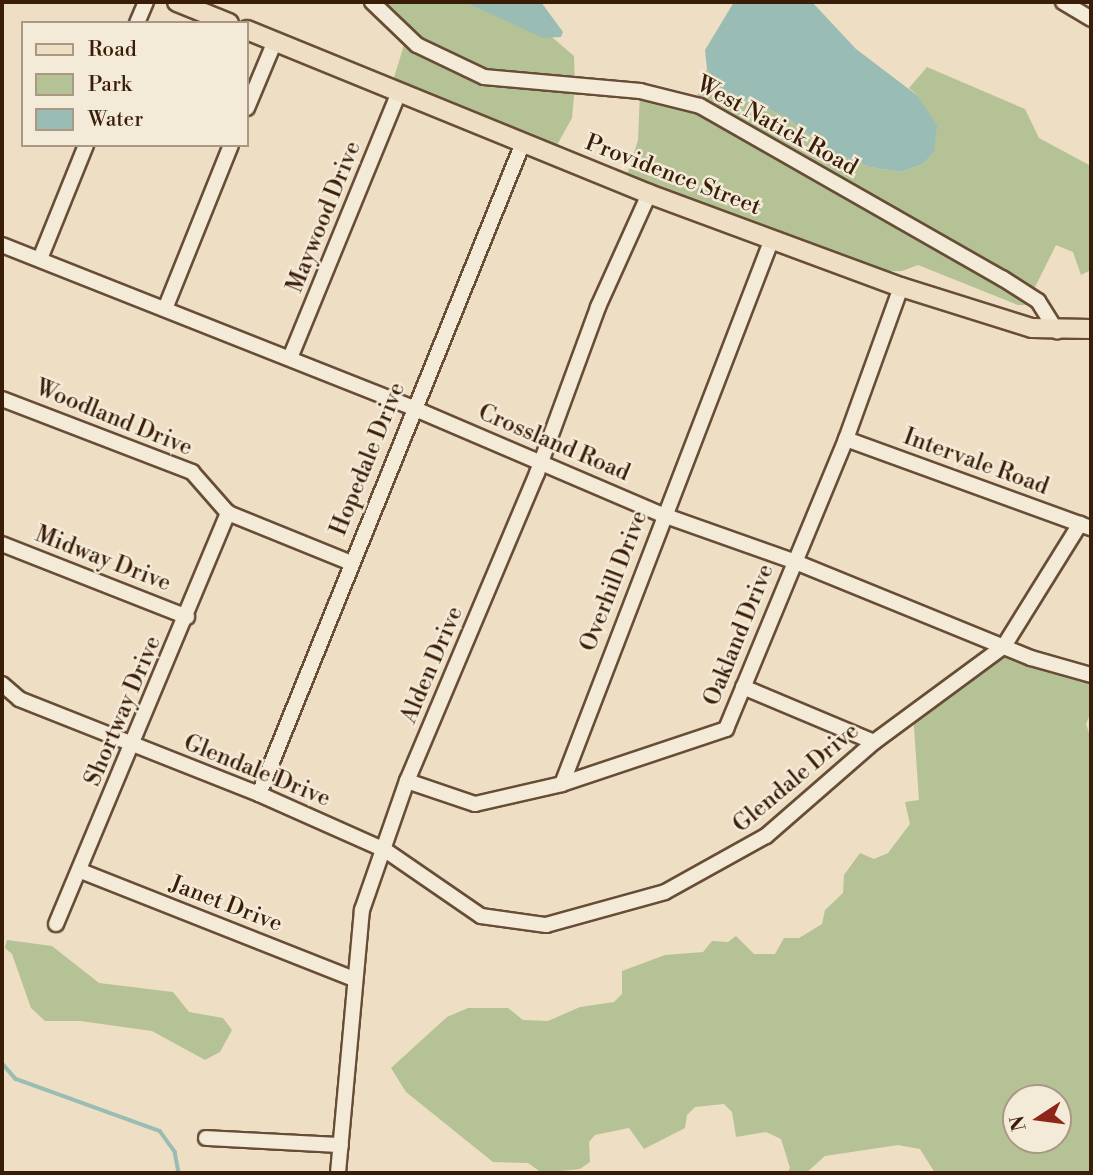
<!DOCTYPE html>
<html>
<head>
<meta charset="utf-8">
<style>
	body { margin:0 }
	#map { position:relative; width:1093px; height:1175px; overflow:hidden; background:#eedec3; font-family:"Libre Bodoni",serif }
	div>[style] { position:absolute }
	.green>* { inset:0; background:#b5c296 }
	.water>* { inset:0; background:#99bcb5 }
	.stream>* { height:3.5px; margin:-1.75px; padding:0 1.75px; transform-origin:1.75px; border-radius:1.75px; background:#99bcb5 }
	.roads { filter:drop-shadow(2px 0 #674d36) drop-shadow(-2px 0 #674d36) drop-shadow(0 2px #674d36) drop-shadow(0 -2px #674d36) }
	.minor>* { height:14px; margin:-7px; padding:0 7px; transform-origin:7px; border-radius:7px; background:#f4ead8 }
	.major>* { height:18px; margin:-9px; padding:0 9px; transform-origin:9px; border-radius:9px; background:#eedec3 }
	span { translate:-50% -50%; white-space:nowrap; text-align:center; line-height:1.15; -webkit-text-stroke:5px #f4ead8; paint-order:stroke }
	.street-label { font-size:23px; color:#3a1d07 }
	.frame { position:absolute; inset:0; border:4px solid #3a1d07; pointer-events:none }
	.legend { position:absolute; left:21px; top:21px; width:228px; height:126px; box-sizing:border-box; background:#f4ead8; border:2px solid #aa9884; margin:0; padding:9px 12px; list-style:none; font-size:21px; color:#3a1d07 }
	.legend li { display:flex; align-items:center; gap:14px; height:35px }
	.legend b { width:35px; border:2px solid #aa9884 }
	.north { position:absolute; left:1002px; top:1084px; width:70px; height:70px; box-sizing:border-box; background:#f4ead8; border:2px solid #aa9884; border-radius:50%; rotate:257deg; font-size:19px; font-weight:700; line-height:28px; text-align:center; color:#3a1d07 }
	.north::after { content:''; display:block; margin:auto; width:24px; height:32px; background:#8f2418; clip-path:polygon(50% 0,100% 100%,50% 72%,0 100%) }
</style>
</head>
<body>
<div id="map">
	<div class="green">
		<div style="clip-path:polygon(371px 2px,471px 3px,553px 38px,574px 56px,575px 86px,572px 118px,552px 154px,391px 87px,404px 45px)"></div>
		<div style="clip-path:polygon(927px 67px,1025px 109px,1039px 138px,1091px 166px,1091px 270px,1081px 275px,1073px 252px,1056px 245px,1026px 305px,1018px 305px,918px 265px,902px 271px,862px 272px,625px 182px,638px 140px,640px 92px,696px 99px,707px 69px,722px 89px,786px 117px,832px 152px,870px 167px,901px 172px,923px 164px,934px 152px,918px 96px,909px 88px)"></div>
		<div style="clip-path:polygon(evenodd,996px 651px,1091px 676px,1091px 712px,1086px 724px,1091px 739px,1091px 1173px,935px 1173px,920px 1149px,898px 1145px,825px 1156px,806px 1173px,787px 1173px,790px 1168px,781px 1139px,766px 1132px,736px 1137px,732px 1112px,724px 1104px,695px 1107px,687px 1115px,685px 1128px,644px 1149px,629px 1128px,595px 1135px,589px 1142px,590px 1162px,580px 1169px,542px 1173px,528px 1163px,493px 1162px,406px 1092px,391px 1068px,447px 1017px,468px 1008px,508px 1008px,523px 1020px,548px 1021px,580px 1007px,614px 1002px,622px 994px,622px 971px,665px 955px,703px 952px,712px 941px,728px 942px,736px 936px,754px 954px,775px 954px,784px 938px,799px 938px,822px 924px,825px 910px,843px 893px,844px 875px,860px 853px,874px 859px,888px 853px,910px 824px,905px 802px,919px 800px,913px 713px,996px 651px,1016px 1098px,1058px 1098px,1058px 1140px,1016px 1140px,1016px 1098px)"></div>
		<div style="clip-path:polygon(7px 940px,52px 946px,99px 983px,173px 992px,189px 1012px,223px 1018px,232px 1030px,220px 1052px,205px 1060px,152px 1031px,80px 1021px,45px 1021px,31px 1008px,12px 954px,5px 948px)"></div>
	</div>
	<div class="water">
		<div style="clip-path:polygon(465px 2px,541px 2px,563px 32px,561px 37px,543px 38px)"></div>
		<div style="clip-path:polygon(734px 2px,812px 2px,856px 49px,918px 96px,937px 125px,934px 152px,923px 164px,901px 172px,870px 167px,832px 152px,786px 117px,722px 89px,707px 69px,705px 50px)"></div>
	</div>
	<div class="stream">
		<div style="left:2px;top:944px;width:36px;rotate:90deg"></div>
		<div style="left:2px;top:1063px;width:21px;rotate:49deg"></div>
		<div style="left:16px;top:1079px;width:153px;rotate:19.9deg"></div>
		<div style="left:160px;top:1131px;width:26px;rotate:54deg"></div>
		<div style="left:175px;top:1152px;width:21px;rotate:79deg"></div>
	</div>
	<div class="roads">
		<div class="minor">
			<div style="left:372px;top:2px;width:62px;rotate:43.7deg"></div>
			<div style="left:417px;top:45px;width:74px;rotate:25.5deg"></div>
			<div style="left:484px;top:77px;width:157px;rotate:5.1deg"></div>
			<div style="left:640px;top:91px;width:62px;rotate:14deg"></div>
			<div style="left:700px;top:106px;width:348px;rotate:29.7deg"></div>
			<div style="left:1002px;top:278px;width:43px;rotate:32.6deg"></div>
			<div style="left:1038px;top:301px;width:36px;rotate:58deg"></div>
			<div style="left:1063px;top:2px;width:33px;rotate:31deg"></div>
			<div style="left:137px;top:23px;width:23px;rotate:-67deg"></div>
			<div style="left:247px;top:108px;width:73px;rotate:-67.3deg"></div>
			<div style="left:2px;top:245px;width:442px;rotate:21.6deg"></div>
			<div style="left:413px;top:408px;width:272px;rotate:23.2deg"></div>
			<div style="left:663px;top:515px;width:138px;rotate:19.5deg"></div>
			<div style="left:793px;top:561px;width:257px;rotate:22.2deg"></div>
			<div style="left:1031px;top:658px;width:62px;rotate:15.8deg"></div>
			<div style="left:40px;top:259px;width:123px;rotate:-68deg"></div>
			<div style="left:165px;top:309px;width:177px;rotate:-68.1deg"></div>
			<div style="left:290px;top:358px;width:287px;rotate:-67.7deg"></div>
			<div style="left:2px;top:399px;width:204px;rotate:21deg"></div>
			<div style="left:192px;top:472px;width:55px;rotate:48.7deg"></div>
			<div style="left:228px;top:513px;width:133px;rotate:22.1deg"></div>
			<div style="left:846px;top:439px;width:261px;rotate:20deg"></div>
			<div style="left:2px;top:544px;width:199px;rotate:21.5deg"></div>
			<div style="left:2px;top:684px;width:23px;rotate:41deg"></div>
			<div style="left:19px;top:699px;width:258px;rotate:21.6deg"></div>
			<div style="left:259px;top:794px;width:138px;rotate:24deg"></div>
			<div style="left:385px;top:850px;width:116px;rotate:34.5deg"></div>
			<div style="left:481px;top:916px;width:66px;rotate:7.9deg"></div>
			<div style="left:546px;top:925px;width:123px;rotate:-15.5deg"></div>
			<div style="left:665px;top:892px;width:115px;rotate:-29deg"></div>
			<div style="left:766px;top:836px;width:143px;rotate:-41deg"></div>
			<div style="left:874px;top:742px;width:162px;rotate:-36.4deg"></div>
			<div style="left:1004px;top:646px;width:144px;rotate:-58.1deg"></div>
			<div style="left:743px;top:687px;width:142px;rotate:22.8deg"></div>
			<div style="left:407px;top:781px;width:72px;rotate:18.7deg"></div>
			<div style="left:475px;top:804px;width:89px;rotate:-12.9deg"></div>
			<div style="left:562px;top:784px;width:173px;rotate:-18.5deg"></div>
			<div style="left:726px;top:729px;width:314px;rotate:-67.5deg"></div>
			<div style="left:846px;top:439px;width:162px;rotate:-70.1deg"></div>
			<div style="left:562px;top:784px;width:584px;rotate:-68.93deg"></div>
			<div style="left:259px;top:794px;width:702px;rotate:-67.93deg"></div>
			<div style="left:81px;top:871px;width:294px;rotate:21.6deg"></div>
			<div style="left:56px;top:924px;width:446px;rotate:-67.3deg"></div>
			<div style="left:206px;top:1138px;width:135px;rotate:3deg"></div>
			<div style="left:338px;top:1173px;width:264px;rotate:-84.8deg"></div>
			<div style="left:362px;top:910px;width:137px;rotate:-70.8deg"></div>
			<div style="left:407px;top:781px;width:334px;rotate:-67.1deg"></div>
			<div style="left:537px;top:473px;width:177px;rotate:-69.8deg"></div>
			<div style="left:598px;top:307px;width:124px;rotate:-65.7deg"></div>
		</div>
		<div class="major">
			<div style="left:177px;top:2px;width:56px;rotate:22deg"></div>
			<div style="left:247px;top:30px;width:434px;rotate:22.2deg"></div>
			<div style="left:649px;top:194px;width:269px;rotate:20.3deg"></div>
			<div style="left:901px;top:287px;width:137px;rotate:17.4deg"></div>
			<div style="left:1032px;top:328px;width:59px;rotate:1deg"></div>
		</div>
	</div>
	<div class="street-label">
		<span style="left:777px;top:126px;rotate:29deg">West Natick Road</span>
		<span style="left:673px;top:175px;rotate:21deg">Providence Street</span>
		<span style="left:324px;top:217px;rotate:-68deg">Maywood Drive</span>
		<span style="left:114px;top:418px;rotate:22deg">Woodland Drive</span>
		<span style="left:554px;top:443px;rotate:23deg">Crossland Road</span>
		<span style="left:368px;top:459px;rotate:-68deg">Hopedale Drive</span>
		<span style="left:976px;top:462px;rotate:20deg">Intervale Road</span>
		<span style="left:103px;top:559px;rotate:21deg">Midway Drive</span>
		<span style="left:614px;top:581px;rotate:-69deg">Overhill Drive</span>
		<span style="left:739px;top:635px;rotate:-68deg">Oakland Drive</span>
		<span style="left:432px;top:665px;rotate:-67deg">Alden Drive</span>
		<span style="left:123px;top:711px;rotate:-67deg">Shortway Drive</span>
		<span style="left:257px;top:771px;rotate:22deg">Glendale Drive</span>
		<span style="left:796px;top:778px;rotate:-40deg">Glendale Drive</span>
		<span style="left:226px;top:904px;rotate:21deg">Janet Drive</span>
	</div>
	<div class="frame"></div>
	<ul class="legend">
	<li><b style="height:9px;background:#eedec3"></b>Road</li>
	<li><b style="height:19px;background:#b5c296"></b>Park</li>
	<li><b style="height:19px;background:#99bcb5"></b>Water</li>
	</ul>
	<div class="north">N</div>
</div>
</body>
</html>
